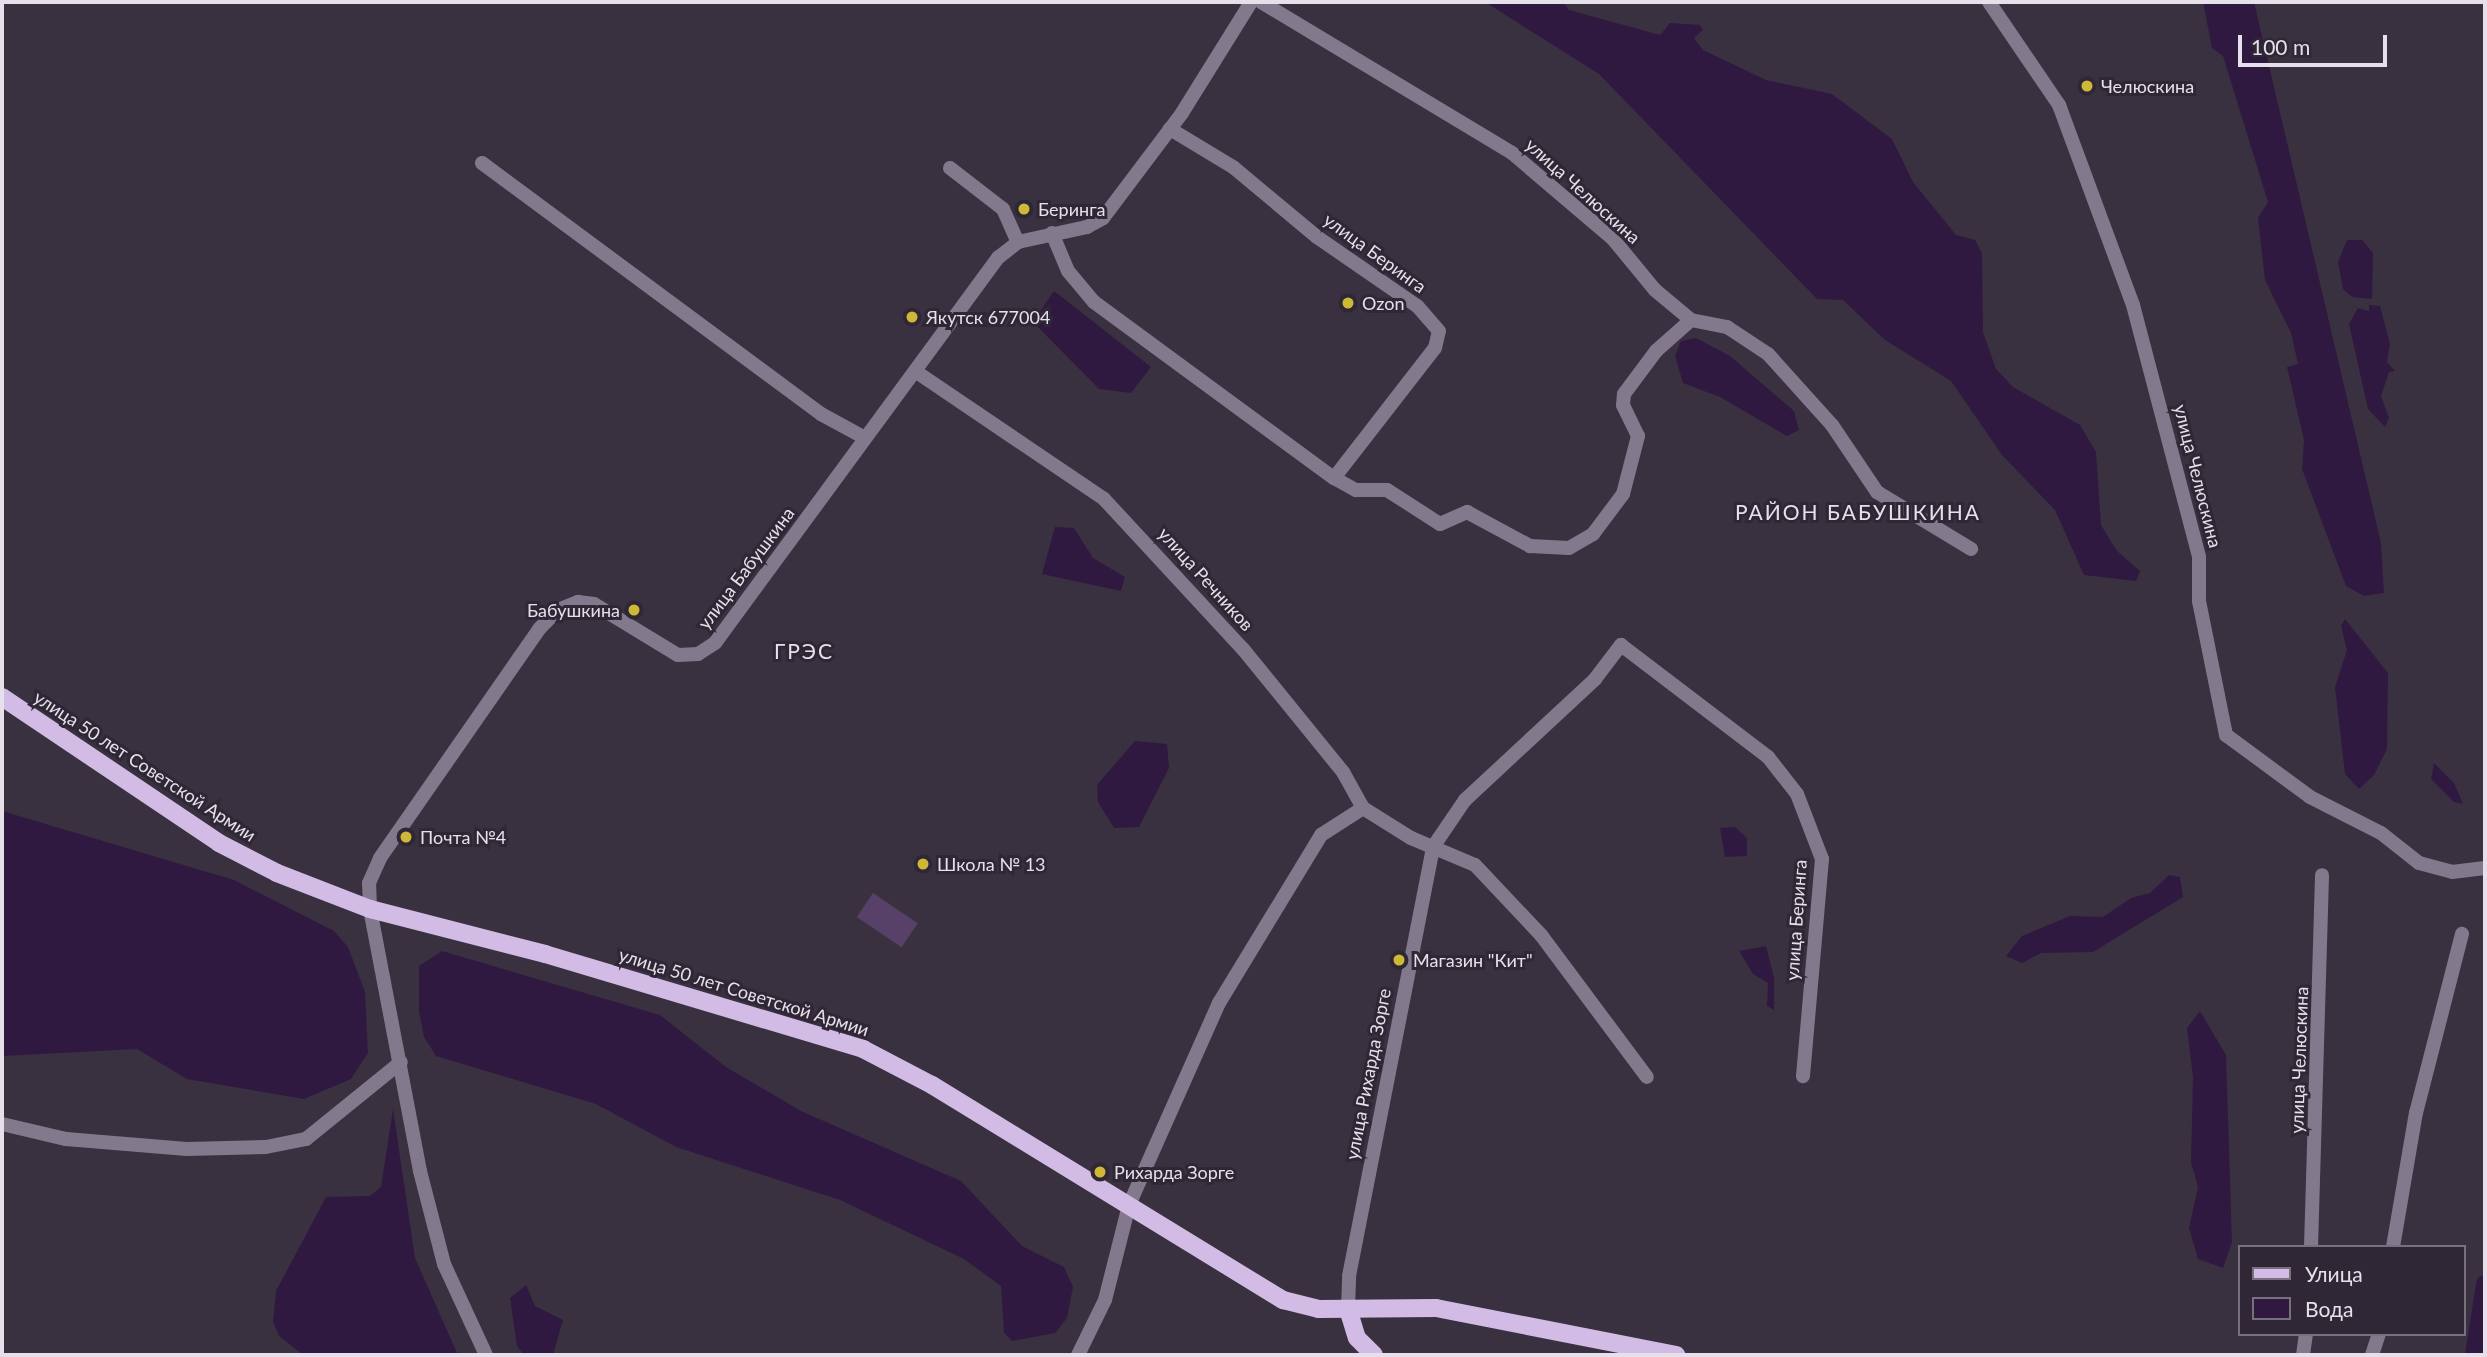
<!DOCTYPE html>
<html>
<head>
<meta charset="utf-8">
<style>
	body { margin:0 }
	#map { position:relative; width:2487px; height:1357px; overflow:hidden; background:#393140; font-family:Lato,sans-serif }
	div>[style] { position:absolute }
	.green>* { inset:0; background:#574169; transform-origin:0 0 }
	.water>* { inset:0; background:#301940 }
	.river>* { height:18px; margin:-9px; padding:0 9px; transform-origin:9px; border-radius:9px; background:#301940 }
	.minor>* { height:14px; margin:-7px; padding:0 7px; transform-origin:7px; border-radius:7px; background:#83798d }
	.major>* { height:18px; margin:-9px; padding:0 9px; transform-origin:9px; border-radius:9px; background:#d2bce6 }
	.dots>* { width:19px; height:19px; translate:-50% -50%; box-sizing:border-box; border:4px solid #2f2735; border-radius:50% }
	span { translate:-50% -50%; white-space:nowrap; text-align:center; line-height:1.15; -webkit-text-stroke:6px #2f2735; paint-order:stroke }
	.poi-label { font-size:18px; color:#e6e0ea }
	.left { translate:0 -50%; text-align:left }
	.right { translate:-100% -50%; text-align:right }
	.street-label { font-size:18px; color:#e6e0ea }
	.quarter-label { font-size:21px; color:#e6e0ea; letter-spacing:2px }
	.frame { position:absolute; inset:0; border:4px solid #e6e0ea; pointer-events:none }
	.legend { position:absolute; left:2238px; top:1245px; width:228px; height:91px; box-sizing:border-box; background:#2f2735; border:2px solid #78717d; margin:0; padding:9px 12px; list-style:none; font-size:21px; color:#e6e0ea }
	.legend li { display:flex; align-items:center; gap:14px; height:35px }
	.legend b { width:35px; border:2px solid #78717d }
	.scale { position:absolute; left:2238px; top:35px; width:149px; height:32px; box-sizing:border-box; border:4px solid #e6e0ea; border-top:0; padding-left:9px; font-size:21px; line-height:24px; white-space:nowrap; color:#e6e0ea; -webkit-text-stroke:5px #2f2735; paint-order:stroke }
</style>
</head>
<body>
<div id="map">
	<div class="green">
		<div style="left:873px;top:893px;width:54px;height:29px;rotate:34deg"></div>
	</div>
	<div class="water">
		<div style="clip-path:polygon(1485px 2px,1563px 2px,1569px 10px,1660px 35px,1670px 23px,1700px 25px,1703px 30px,1694px 38px,1703px 50px,1766px 80px,1832px 94px,1892px 139px,1913px 182px,1956px 235px,1975px 240px,1982px 253px,1983px 332px,1996px 369px,2013px 387px,2080px 425px,2096px 452px,2101px 525px,2117px 551px,2140px 571px,2136px 581px,2084px 575px,2055px 510px,2002px 455px,1951px 381px,1885px 340px,1843px 300px,1817px 299px,1599px 74px)"></div>
		<div style="clip-path:polygon(2203px 2px,2254px 2px,2381px 543px,2384px 593px,2364px 596px,2346px 586px,2302px 469px,2304px 440px,2287px 367px,2298px 364px,2291px 333px,2265px 280px,2258px 218px,2268px 202px,2223px 56px,2212px 48px)"></div>
		<div style="clip-path:polygon(2347px 240px,2362px 240px,2373px 253px,2372px 299px,2352px 297px,2343px 289px,2338px 262px)"></div>
		<div style="clip-path:polygon(1054px 291px,1151px 367px,1131px 393px,1099px 389px,1033px 322px)"></div>
		<div style="clip-path:polygon(2369px 305px,2380px 306px,2390px 344px,2387px 362px,2395px 371px,2389px 372px,2381px 396px,2389px 418px,2385px 427px,2368px 409px,2349px 324px,2358px 308px,2369px 311px)"></div>
		<div style="clip-path:polygon(1696px 338px,1730px 356px,1794px 411px,1799px 430px,1787px 436px,1720px 397px,1683px 383px,1675px 356px,1681px 341px)"></div>
		<div style="clip-path:polygon(1055px 527px,1074px 528px,1093px 558px,1125px 577px,1121px 591px,1042px 574px)"></div>
		<div style="clip-path:polygon(2345px 619px,2388px 673px,2387px 749px,2374px 775px,2359px 789px,2345px 774px,2335px 687px,2347px 650px,2341px 626px)"></div>
		<div style="clip-path:polygon(1135px 741px,1167px 744px,1169px 768px,1139px 827px,1114px 828px,1098px 802px,1097px 785px)"></div>
		<div style="clip-path:polygon(2434px 763px,2454px 783px,2463px 804px,2454px 802px,2431px 779px)"></div>
		<div style="clip-path:polygon(2px 811px,234px 880px,334px 931px,348px 947px,365px 992px,368px 1053px,351px 1079px,304px 1099px,187px 1079px,137px 1049px,2px 1056px)"></div>
		<div style="clip-path:polygon(1735px 827px,1747px 838px,1747px 856px,1725px 857px,1720px 828px)"></div>
		<div style="clip-path:polygon(2169px 875px,2180px 877px,2183px 897px,2093px 952px,2041px 953px,2022px 963px,2006px 956px,2022px 936px,2070px 916px,2103px 917px,2131px 898px,2150px 893px)"></div>
		<div style="clip-path:polygon(1766px 946px,1774px 978px,1774px 1010px,1767px 1006px,1768px 983px,1753px 974px,1739px 951px)"></div>
		<div style="clip-path:polygon(442px 951px,660px 1015px,726px 1067px,801px 1111px,961px 1181px,1022px 1246px,1064px 1267px,1073px 1287px,1067px 1318px,1055px 1333px,1012px 1341px,1004px 1333px,1001px 1286px,964px 1259px,840px 1200px,676px 1147px,596px 1104px,436px 1056px,424px 1037px,419px 1011px,419px 966px)"></div>
		<div style="clip-path:polygon(2200px 1011px,2226px 1055px,2232px 1242px,2223px 1268px,2198px 1259px,2189px 1228px,2198px 1187px,2191px 1162px,2193px 1077px,2187px 1028px)"></div>
		<div style="clip-path:polygon(393px 1109px,415px 1258px,458px 1355px,303px 1355px,279px 1336px,273px 1322px,276px 1291px,326px 1197px,370px 1196px,381px 1187px)"></div>
		<div style="clip-path:polygon(526px 1285px,535px 1306px,563px 1320px,553px 1355px,524px 1355px,517px 1346px,510px 1298px)"></div>
	</div>
	<div class="river">
		<div style="left:2474px;top:1355px;width:72px;rotate:-81.2deg"></div>
	</div>
	<div class="minor">
		<div style="left:1261px;top:2px;width:293px;rotate:31deg"></div>
		<div style="left:1512px;top:153px;width:133px;rotate:40.4deg"></div>
		<div style="left:1613px;top:239px;width:66px;rotate:50.5deg"></div>
		<div style="left:1655px;top:290px;width:47px;rotate:39.8deg"></div>
		<div style="left:1691px;top:320px;width:37px;rotate:11deg"></div>
		<div style="left:1727px;top:327px;width:49px;rotate:33.4deg"></div>
		<div style="left:1768px;top:354px;width:96px;rotate:48deg"></div>
		<div style="left:1832px;top:425px;width:81px;rotate:56.1deg"></div>
		<div style="left:1877px;top:492px;width:110px;rotate:31.2deg"></div>
		<div style="left:1989px;top:2px;width:125px;rotate:55.8deg"></div>
		<div style="left:2059px;top:105px;width:213px;rotate:69.7deg"></div>
		<div style="left:2133px;top:305px;width:260px;rotate:75.3deg"></div>
		<div style="left:2199px;top:557px;width:44px;rotate:90deg"></div>
		<div style="left:2199px;top:601px;width:137px;rotate:78.6deg"></div>
		<div style="left:2226px;top:735px;width:104px;rotate:36.4deg"></div>
		<div style="left:2310px;top:797px;width:80px;rotate:26.9deg"></div>
		<div style="left:2381px;top:833px;width:48px;rotate:38.3deg"></div>
		<div style="left:2419px;top:863px;width:34px;rotate:15deg"></div>
		<div style="left:2452px;top:872px;width:33px;rotate:-7deg"></div>
		<div style="left:482px;top:163px;width:422px;rotate:36.5deg"></div>
		<div style="left:821px;top:414px;width:50px;rotate:28.6deg"></div>
		<div style="left:950px;top:168px;width:67px;rotate:37.7deg"></div>
		<div style="left:1003px;top:209px;width:36px;rotate:66deg"></div>
		<div style="left:1052px;top:233px;width:41px;rotate:67.2deg"></div>
		<div style="left:1068px;top:271px;width:40px;rotate:50deg"></div>
		<div style="left:1094px;top:302px;width:298px;rotate:36.3deg"></div>
		<div style="left:1334px;top:478px;width:165px;rotate:-52.2deg"></div>
		<div style="left:1435px;top:348px;width:17px;rotate:-77deg"></div>
		<div style="left:1439px;top:331px;width:33px;rotate:-131deg"></div>
		<div style="left:1417px;top:306px;width:121px;rotate:-145.4deg"></div>
		<div style="left:1317px;top:237px;width:109px;rotate:-140.2deg"></div>
		<div style="left:1233px;top:167px;width:74px;rotate:-148.9deg"></div>
		<div style="left:915px;top:371px;width:228px;rotate:34.1deg"></div>
		<div style="left:1104px;top:499px;width:205px;rotate:47.2deg"></div>
		<div style="left:1243px;top:649px;width:159px;rotate:50.9deg"></div>
		<div style="left:1343px;top:772px;width:41px;rotate:60.9deg"></div>
		<div style="left:1363px;top:808px;width:57px;rotate:32deg"></div>
		<div style="left:1411px;top:838px;width:69px;rotate:22.9deg"></div>
		<div style="left:1475px;top:865px;width:96px;rotate:46.7deg"></div>
		<div style="left:1541px;top:935px;width:177px;rotate:53.3deg"></div>
		<div style="left:1334px;top:478px;width:25px;rotate:29deg"></div>
		<div style="left:1356px;top:490px;width:31px"></div>
		<div style="left:1387px;top:490px;width:63px;rotate:32.7deg"></div>
		<div style="left:1440px;top:524px;width:30px;rotate:-24deg"></div>
		<div style="left:1467px;top:512px;width:72px;rotate:28.4deg"></div>
		<div style="left:1530px;top:546px;width:39px;rotate:3deg"></div>
		<div style="left:1569px;top:548px;width:28px;rotate:-30deg"></div>
		<div style="left:1593px;top:534px;width:50px;rotate:-53.1deg"></div>
		<div style="left:1623px;top:494px;width:60px;rotate:-75.5deg"></div>
		<div style="left:1638px;top:436px;width:34px;rotate:-116deg"></div>
		<div style="left:1623px;top:405px;width:11px;rotate:-85deg"></div>
		<div style="left:1624px;top:394px;width:54px;rotate:-53.3deg"></div>
		<div style="left:1656px;top:351px;width:47px;rotate:-41.5deg"></div>
		<div style="left:2px;top:1124px;width:66px;rotate:13.2deg"></div>
		<div style="left:66px;top:1139px;width:121px;rotate:4.7deg"></div>
		<div style="left:187px;top:1149px;width:79px;rotate:-1.5deg"></div>
		<div style="left:266px;top:1147px;width:41px;rotate:-11.3deg"></div>
		<div style="left:306px;top:1139px;width:122px;rotate:-39deg"></div>
		<div style="left:2311px;top:1247px;width:372px;rotate:-88.3deg"></div>
		<div style="left:2393px;top:1247px;width:136px;rotate:-80.3deg"></div>
		<div style="left:2416px;top:1113px;width:185px;rotate:-75.6deg"></div>
		<div style="left:1348px;top:1309px;width:33px;rotate:-88deg"></div>
		<div style="left:1349px;top:1276px;width:437px;rotate:-78.9deg"></div>
		<div style="left:1433px;top:847px;width:57px;rotate:-55.8deg"></div>
		<div style="left:1465px;top:800px;width:178px;rotate:-42.9deg"></div>
		<div style="left:1595px;top:679px;width:43px;rotate:-52.6deg"></div>
		<div style="left:1621px;top:645px;width:185px;rotate:37.3deg"></div>
		<div style="left:1768px;top:757px;width:47px;rotate:51.9deg"></div>
		<div style="left:1797px;top:794px;width:70px;rotate:69deg"></div>
		<div style="left:1822px;top:859px;width:218px;rotate:95deg"></div>
		<div style="left:486px;top:1355px;width:100px;rotate:-114.8deg"></div>
		<div style="left:444px;top:1264px;width:96px;rotate:-104.5deg"></div>
		<div style="left:420px;top:1171px;width:267px;rotate:-100.8deg"></div>
		<div style="left:370px;top:909px;width:26px;rotate:-92deg"></div>
		<div style="left:369px;top:883px;width:27px;rotate:-66deg"></div>
		<div style="left:380px;top:858px;width:279px;rotate:-55.2deg"></div>
		<div style="left:539px;top:629px;width:27px;rotate:-45deg"></div>
		<div style="left:558px;top:610px;width:22px;rotate:-22deg"></div>
		<div style="left:578px;top:602px;width:16px;rotate:7deg"></div>
		<div style="left:594px;top:604px;width:98px;rotate:31.3deg"></div>
		<div style="left:678px;top:655px;width:20px;rotate:-3deg"></div>
		<div style="left:698px;top:654px;width:20px;rotate:-33deg"></div>
		<div style="left:715px;top:643px;width:479px;rotate:-53.7deg"></div>
		<div style="left:999px;top:257px;width:24px;rotate:-38deg"></div>
		<div style="left:1018px;top:242px;width:71px;rotate:-12.3deg"></div>
		<div style="left:1087px;top:227px;width:18px;rotate:-29deg"></div>
		<div style="left:1103px;top:218px;width:131px;rotate:-53deg"></div>
		<div style="left:1182px;top:113px;width:131px;rotate:-58.1deg"></div>
		<div style="left:1078px;top:1355px;width:61px;rotate:-63.9deg"></div>
		<div style="left:1105px;top:1300px;width:98px;rotate:-75.8deg"></div>
		<div style="left:1129px;top:1205px;width:221px;rotate:-66deg"></div>
		<div style="left:1219px;top:1003px;width:197px;rotate:-58.7deg"></div>
		<div style="left:1321px;top:835px;width:50px;rotate:-32.7deg"></div>
		<div style="left:2303px;top:1355px;width:21px;rotate:-82deg"></div>
		<div style="left:2372px;top:1355px;width:22px;rotate:-72deg"></div>
	</div>
	<div class="major">
		<div style="left:2px;top:697px;width:262px;rotate:33.9deg"></div>
		<div style="left:219px;top:843px;width:65px;rotate:27.3deg"></div>
		<div style="left:277px;top:873px;width:100px;rotate:21.2deg"></div>
		<div style="left:370px;top:909px;width:181px;rotate:14.4deg"></div>
		<div style="left:545px;top:954px;width:332px;rotate:16.6deg"></div>
		<div style="left:863px;top:1049px;width:78px;rotate:27.6deg"></div>
		<div style="left:932px;top:1085px;width:412px;rotate:31.5deg"></div>
		<div style="left:1283px;top:1300px;width:37px;rotate:14deg"></div>
		<div style="left:1319px;top:1309px;width:117px;rotate:-0.5deg"></div>
		<div style="left:1436px;top:1308px;width:245px;rotate:11.1deg"></div>
		<div style="left:1348px;top:1309px;width:30px;rotate:73deg"></div>
		<div style="left:1357px;top:1338px;width:24px;rotate:45deg"></div>
	</div>
	<div class="dots">
		<div style="left:2087px;top:86px;background:#cfb837"></div>
		<div style="left:1024px;top:209px;background:#cfb837"></div>
		<div style="left:1348px;top:303px;background:#cfb837"></div>
		<div style="left:912px;top:317px;background:#cfb837"></div>
		<div style="left:634px;top:610px;background:#cfb837"></div>
		<div style="left:406px;top:837px;background:#cfb837"></div>
		<div style="left:923px;top:864px;background:#cfb837"></div>
		<div style="left:1399px;top:960px;background:#cfb837"></div>
		<div style="left:1100px;top:1172px;background:#cfb837"></div>
	</div>
	<div class="poi-label">
		<span class="left" style="left:2101px;top:86px">Челюскина</span>
		<span class="left" style="left:1038px;top:209px">Беринга</span>
		<span class="left" style="left:1362px;top:303px">Ozon</span>
		<span class="left" style="left:926px;top:317px">Якутск 677004</span>
		<span class="right" style="left:620px;top:610px">Бабушкина</span>
		<span class="left" style="left:420px;top:837px">Почта №4</span>
		<span class="left" style="left:937px;top:864px">Школа № 13</span>
		<span class="left" style="left:1413px;top:960px">Магазин "Кит"</span>
		<span class="left" style="left:1114px;top:1172px">Рихарда Зорге</span>
	</div>
	<div class="street-label">
		<span style="left:1583px;top:191px;rotate:42deg">улица Челюскина</span>
		<span style="left:1375px;top:253px;rotate:36deg">улица Беринга</span>
		<span style="left:2198px;top:476px;rotate:76deg">улица Челюскина</span>
		<span style="left:746px;top:568px;rotate:-53deg">улица Бабушкина</span>
		<span style="left:1206px;top:579px;rotate:48deg">улица Речников</span>
		<span style="left:145px;top:766px;rotate:33deg">улица 50 лет Советской Армии</span>
		<span style="left:1796px;top:920px;rotate:-86deg">улица Беринга</span>
		<span style="left:744px;top:992px;rotate:17deg">улица 50 лет Советской Армии</span>
		<span style="left:2299px;top:1060px;rotate:-88deg">улица Челюскина</span>
		<span style="left:1368px;top:1074px;rotate:-79deg">улица Рихарда Зорге</span>
	</div>
	<div class="quarter-label">
		<span style="left:1858px;top:512px">РАЙОН БАБУШКИНА</span>
		<span style="left:804px;top:651px">ГРЭС</span>
	</div>
	<div class="frame"></div>
	<ul class="legend">
	<li><b style="height:9px;background:#d2bce6"></b>Улица</li>
	<li><b style="height:19px;background:#301940"></b>Вода</li>
	</ul>
	<div class="scale">100 m</div>
</div>
</body>
</html>
